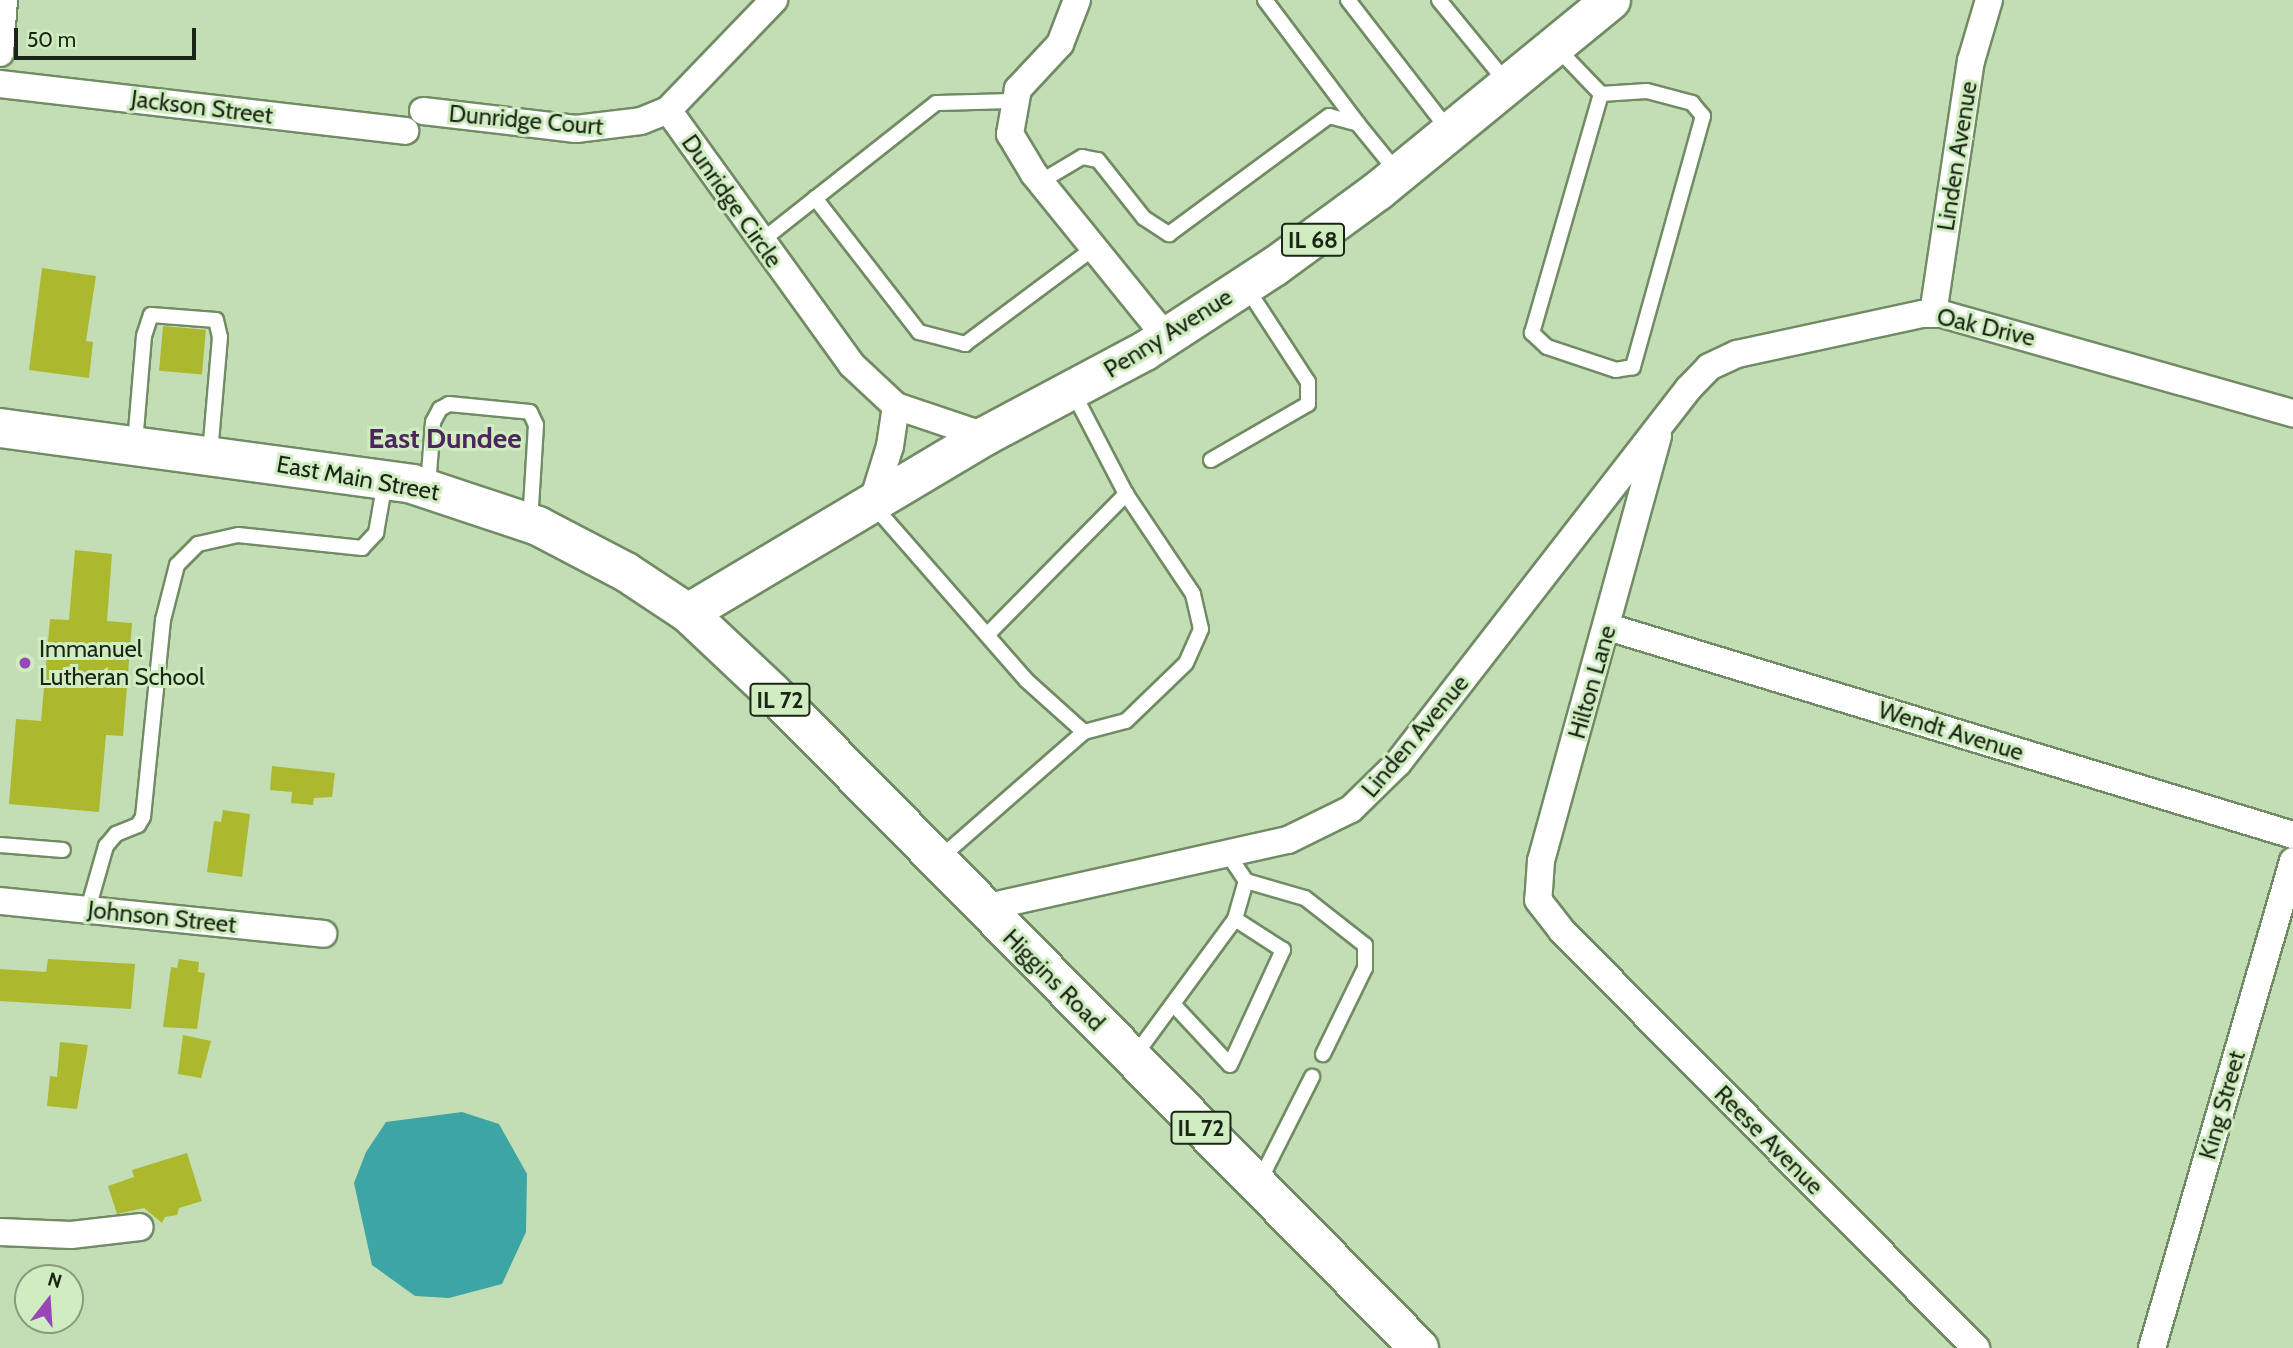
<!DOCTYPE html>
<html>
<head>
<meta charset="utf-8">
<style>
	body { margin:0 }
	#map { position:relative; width:2293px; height:1348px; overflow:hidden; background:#c3deb4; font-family:Cabin,sans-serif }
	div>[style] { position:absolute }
	.water>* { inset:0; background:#3ea5a5 }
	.building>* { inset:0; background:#acb92e; transform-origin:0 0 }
	.roads { filter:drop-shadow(2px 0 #718b64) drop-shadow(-2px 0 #718b64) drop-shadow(0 2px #718b64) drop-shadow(0 -2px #718b64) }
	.lane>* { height:14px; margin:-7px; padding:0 7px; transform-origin:7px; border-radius:7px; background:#fff }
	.street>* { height:26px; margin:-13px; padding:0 13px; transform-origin:13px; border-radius:13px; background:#fff }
	.primary>* { height:38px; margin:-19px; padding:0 19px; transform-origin:19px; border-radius:19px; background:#fff }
	.dots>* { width:19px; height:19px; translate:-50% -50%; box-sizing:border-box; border:4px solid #d0ecc1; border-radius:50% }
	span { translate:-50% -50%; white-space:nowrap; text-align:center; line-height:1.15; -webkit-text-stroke:6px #d0ecc1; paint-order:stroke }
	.shield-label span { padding:2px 5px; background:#d0ecc1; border:2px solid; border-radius:5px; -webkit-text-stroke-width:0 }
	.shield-label { font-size:23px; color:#1a2515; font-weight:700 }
	.street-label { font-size:24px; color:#1a2515 }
	.poi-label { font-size:24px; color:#1a2515 }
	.left { translate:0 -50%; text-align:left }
	.quarter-label { font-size:28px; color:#4d265d; font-weight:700 }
	.north { position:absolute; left:14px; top:1264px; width:70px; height:70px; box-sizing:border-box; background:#d0ecc1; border:2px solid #879c7c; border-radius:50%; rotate:17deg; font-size:19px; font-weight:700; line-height:28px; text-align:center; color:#1a2515 }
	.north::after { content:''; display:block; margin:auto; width:24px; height:32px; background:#9747b7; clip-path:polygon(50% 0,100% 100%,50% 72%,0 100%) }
	.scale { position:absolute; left:14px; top:28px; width:182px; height:32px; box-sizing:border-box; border:4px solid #1a2515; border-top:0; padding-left:9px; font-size:21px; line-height:24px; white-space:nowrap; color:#1a2515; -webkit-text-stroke:5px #d0ecc1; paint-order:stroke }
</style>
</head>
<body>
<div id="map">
	<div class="water">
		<div style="clip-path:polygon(462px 1112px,499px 1124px,527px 1174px,526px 1232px,502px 1284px,449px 1298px,415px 1296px,372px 1265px,354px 1183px,366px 1152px,386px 1122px)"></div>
	</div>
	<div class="building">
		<div style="clip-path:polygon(42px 268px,96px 276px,86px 341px,93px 342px,89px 378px,29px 370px)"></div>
		<div style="left:163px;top:326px;width:43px;height:45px;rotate:5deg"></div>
		<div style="clip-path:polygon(75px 550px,112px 554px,107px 621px,132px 623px,123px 736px,106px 735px,99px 812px,9px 804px,16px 719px,41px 721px,50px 619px,69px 620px)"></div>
		<div style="clip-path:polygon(272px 766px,335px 773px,332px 797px,314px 798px,313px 805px,291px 803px,292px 792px,270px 790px)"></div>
		<div style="clip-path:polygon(223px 810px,250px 814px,242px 877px,207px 872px,214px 821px,221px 822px)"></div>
		<div style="clip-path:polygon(48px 959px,135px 964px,131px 1009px,0 1001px,0 969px,46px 972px)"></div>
		<div style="clip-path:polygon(179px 959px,199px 962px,198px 972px,205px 973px,197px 1029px,163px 1027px,171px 967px,177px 968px)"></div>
		<div style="clip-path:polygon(183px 1035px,211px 1041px,201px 1078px,178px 1074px)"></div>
		<div style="clip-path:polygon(60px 1042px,88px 1045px,77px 1109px,47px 1106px,50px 1076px,57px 1077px)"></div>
		<div style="clip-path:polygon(187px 1153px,202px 1201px,179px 1208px,177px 1215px,165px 1217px,162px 1223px,144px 1208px,117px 1214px,108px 1186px,134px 1177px,132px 1170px)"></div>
	</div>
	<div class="roads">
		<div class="lane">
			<div style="left:1265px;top:0;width:155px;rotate:53.1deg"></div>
			<div style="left:1348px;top:0;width:167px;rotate:52.3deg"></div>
			<div style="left:1439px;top:0;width:107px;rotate:50.7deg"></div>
			<div style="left:1556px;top:47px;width:65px;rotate:46.2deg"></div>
			<div style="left:1601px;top:94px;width:46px;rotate:-3.7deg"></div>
			<div style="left:1647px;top:91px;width:47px;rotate:14.9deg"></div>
			<div style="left:1692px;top:103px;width:17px;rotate:50deg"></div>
			<div style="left:1703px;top:116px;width:261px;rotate:105.6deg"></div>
			<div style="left:1633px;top:367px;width:17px;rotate:170deg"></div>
			<div style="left:1616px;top:370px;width:73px;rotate:-161.6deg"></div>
			<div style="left:1547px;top:347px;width:21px;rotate:-137deg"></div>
			<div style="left:1532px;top:333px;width:249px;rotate:-73.9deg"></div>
			<div style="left:1040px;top:182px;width:49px;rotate:-30.8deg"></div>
			<div style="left:1082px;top:157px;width:16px;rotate:11deg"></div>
			<div style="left:1098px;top:160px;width:74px;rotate:51.6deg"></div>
			<div style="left:1144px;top:218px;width:30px;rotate:33deg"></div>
			<div style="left:1169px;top:234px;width:199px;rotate:-36.4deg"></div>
			<div style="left:1329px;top:116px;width:30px;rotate:15deg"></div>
			<div style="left:1358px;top:124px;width:62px;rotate:50.9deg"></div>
			<div style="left:815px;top:198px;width:170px;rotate:52.2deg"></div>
			<div style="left:919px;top:332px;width:48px;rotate:14.6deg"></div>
			<div style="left:965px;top:344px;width:161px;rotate:-36.7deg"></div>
			<div style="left:760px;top:242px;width:224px;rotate:-38.3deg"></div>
			<div style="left:936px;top:103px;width:78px;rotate:-1.5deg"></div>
			<div style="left:135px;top:443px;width:107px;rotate:-85.2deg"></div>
			<div style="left:144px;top:336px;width:22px;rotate:-72deg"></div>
			<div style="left:151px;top:315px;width:65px;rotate:4.4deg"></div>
			<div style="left:216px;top:320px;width:17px;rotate:77deg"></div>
			<div style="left:220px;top:337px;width:117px;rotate:94.9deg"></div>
			<div style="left:1211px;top:460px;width:112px;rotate:-30deg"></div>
			<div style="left:1308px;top:404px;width:22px;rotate:-90deg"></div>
			<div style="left:1308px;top:382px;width:113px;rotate:-123.1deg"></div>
			<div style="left:428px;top:486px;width:64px;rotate:-85.5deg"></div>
			<div style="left:433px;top:422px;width:15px;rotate:-62deg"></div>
			<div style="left:440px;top:409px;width:10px;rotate:-29deg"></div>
			<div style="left:449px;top:404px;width:81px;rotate:5.6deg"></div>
			<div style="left:530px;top:412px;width:14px;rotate:65deg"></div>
			<div style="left:536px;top:425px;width:97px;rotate:93.5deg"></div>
			<div style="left:873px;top:505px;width:232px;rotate:48.8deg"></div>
			<div style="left:1026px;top:680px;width:78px;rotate:41.9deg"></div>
			<div style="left:1084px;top:732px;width:194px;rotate:138.8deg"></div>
			<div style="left:988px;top:634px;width:197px;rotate:-45.4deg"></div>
			<div style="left:1126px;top:494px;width:115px;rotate:-117.5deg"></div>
			<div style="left:1084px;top:732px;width:43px;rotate:-14.7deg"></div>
			<div style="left:1126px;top:721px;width:83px;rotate:-44deg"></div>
			<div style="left:1186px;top:663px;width:37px;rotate:-66deg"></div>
			<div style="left:1201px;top:629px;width:36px;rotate:-103deg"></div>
			<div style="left:1193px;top:594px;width:120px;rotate:-123.8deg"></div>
			<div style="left:0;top:845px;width:63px;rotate:4.5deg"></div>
			<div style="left:1246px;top:881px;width:61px;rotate:16.1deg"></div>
			<div style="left:1305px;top:898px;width:76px;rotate:38.1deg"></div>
			<div style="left:1365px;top:945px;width:23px;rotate:90deg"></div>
			<div style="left:1365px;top:968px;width:96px;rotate:116deg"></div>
			<div style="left:88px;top:909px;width:66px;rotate:-74.1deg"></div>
			<div style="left:106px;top:846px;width:16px;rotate:-50deg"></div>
			<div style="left:116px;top:834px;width:24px;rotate:-22deg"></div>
			<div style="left:138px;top:825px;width:9px;rotate:-58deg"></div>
			<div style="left:143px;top:817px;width:198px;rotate:-84.2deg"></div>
			<div style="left:163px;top:620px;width:57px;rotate:-75.7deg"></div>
			<div style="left:177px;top:565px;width:30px;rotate:-45deg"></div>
			<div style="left:198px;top:544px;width:41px;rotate:-12.7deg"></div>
			<div style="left:238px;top:535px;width:125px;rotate:6deg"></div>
			<div style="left:362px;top:548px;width:21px;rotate:-47deg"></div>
			<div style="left:376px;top:533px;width:52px;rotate:-80deg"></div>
			<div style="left:1173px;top:1004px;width:83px;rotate:46.9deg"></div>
			<div style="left:1230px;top:1065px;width:127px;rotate:-65.3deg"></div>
			<div style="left:1283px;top:950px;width:57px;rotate:-147.1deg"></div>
			<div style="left:1133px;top:1058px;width:172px;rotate:-53.7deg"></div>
			<div style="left:1235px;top:919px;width:40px;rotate:-74deg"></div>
			<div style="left:1246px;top:881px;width:32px;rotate:-124deg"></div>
			<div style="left:1259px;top:1182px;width:118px;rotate:-63.2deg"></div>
		</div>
		<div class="street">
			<div style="left:1077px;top:0;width:47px;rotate:111.1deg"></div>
			<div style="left:1060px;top:44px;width:62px;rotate:133deg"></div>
			<div style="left:1018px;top:89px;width:46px;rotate:100.1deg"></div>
			<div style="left:1010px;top:134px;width:47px;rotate:59deg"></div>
			<div style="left:1034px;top:174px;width:210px;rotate:51deg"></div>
			<div style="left:0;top:53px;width:53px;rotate:-85.7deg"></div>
			<div style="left:0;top:84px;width:408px;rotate:6.6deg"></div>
			<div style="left:668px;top:110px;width:314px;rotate:54.2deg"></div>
			<div style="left:852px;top:365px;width:60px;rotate:43deg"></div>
			<div style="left:896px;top:406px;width:94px;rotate:18.6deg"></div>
			<div style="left:423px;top:111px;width:154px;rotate:6.7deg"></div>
			<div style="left:576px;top:129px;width:65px;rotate:-7deg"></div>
			<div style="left:641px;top:121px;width:29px;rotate:-22deg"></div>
			<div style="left:668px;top:110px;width:153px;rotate:-46.1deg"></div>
			<div style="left:1933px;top:314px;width:256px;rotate:-81.5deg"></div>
			<div style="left:1971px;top:61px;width:64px;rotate:-73.6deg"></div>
			<div style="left:1658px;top:436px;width:441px;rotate:105.4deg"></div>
			<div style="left:1541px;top:861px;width:39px;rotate:94deg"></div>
			<div style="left:1538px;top:900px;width:39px;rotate:52deg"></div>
			<div style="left:1562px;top:931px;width:588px;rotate:45.21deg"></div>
			<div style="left:872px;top:504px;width:61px;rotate:-72.8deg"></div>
			<div style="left:890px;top:446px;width:40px;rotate:-81.5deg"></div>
			<div style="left:1608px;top:627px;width:716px;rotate:16.89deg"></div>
			<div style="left:0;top:901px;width:325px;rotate:5.8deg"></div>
			<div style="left:983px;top:908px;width:312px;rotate:-12.6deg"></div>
			<div style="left:1288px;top:840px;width:70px;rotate:-26.2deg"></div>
			<div style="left:1351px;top:809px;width:66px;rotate:-44.4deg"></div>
			<div style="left:1398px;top:763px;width:473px;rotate:-52.2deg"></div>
			<div style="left:1688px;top:389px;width:30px;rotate:-46deg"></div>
			<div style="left:1709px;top:367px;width:31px;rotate:-25deg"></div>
			<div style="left:1737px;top:354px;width:189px;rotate:-12.2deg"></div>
			<div style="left:1922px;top:314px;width:20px"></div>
			<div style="left:1942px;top:314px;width:365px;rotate:15.8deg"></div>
			<div style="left:0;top:1232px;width:71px;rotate:2.4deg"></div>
			<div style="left:71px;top:1235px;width:69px;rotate:-6.6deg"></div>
			<div style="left:2152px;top:1348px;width:507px;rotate:-73.85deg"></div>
		</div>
		<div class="primary">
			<div style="left:0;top:428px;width:416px;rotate:7.7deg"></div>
			<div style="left:412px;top:484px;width:133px;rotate:18.4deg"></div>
			<div style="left:538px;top:526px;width:99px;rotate:27.6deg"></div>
			<div style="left:626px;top:572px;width:74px;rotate:33.5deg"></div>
			<div style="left:688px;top:613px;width:117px;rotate:43.3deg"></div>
			<div style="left:773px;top:693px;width:920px;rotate:45.4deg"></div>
			<div style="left:688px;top:613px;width:346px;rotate:-30.8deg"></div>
			<div style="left:985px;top:436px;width:181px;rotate:-28deg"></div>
			<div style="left:1145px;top:351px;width:154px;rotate:-33.1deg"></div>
			<div style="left:1274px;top:267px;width:129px;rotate:-36.2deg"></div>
			<div style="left:1378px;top:191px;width:301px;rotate:-39.3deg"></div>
		</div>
	</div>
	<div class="dots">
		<div style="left:25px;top:663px;background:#9747b7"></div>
	</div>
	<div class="shield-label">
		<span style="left:1313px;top:240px">IL 68</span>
		<span style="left:780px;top:700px">IL 72</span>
		<span style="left:1201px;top:1128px">IL 72</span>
	</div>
	<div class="street-label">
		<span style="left:202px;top:107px;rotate:7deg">Jackson Street</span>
		<span style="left:526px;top:120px;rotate:5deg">Dunridge Court</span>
		<span style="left:1957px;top:156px;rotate:-81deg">Linden Avenue</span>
		<span style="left:732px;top:201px;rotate:55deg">Dunridge Circle</span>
		<span style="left:1986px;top:327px;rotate:13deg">Oak Drive</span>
		<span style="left:1168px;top:333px;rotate:-32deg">Penny Avenue</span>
		<span style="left:358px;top:478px;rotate:10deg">East Main Street</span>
		<span style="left:1592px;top:682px;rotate:-74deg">Hilton Lane</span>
		<span style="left:1951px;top:731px;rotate:17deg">Wendt Avenue</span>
		<span style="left:1415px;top:736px;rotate:-50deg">Linden Avenue</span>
		<span style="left:162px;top:917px;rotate:6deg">Johnson Street</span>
		<span style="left:1054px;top:980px;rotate:45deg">Higgins Road</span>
		<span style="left:2222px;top:1105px;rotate:-74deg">King Street</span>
		<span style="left:1769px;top:1140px;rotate:45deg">Reese Avenue</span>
	</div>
	<div class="poi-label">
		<span class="left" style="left:39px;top:663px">Immanuel<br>Lutheran School</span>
	</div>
	<div class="quarter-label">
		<span style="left:445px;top:438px">East Dundee</span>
	</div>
	<div class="north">N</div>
	<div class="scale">50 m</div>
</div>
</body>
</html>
